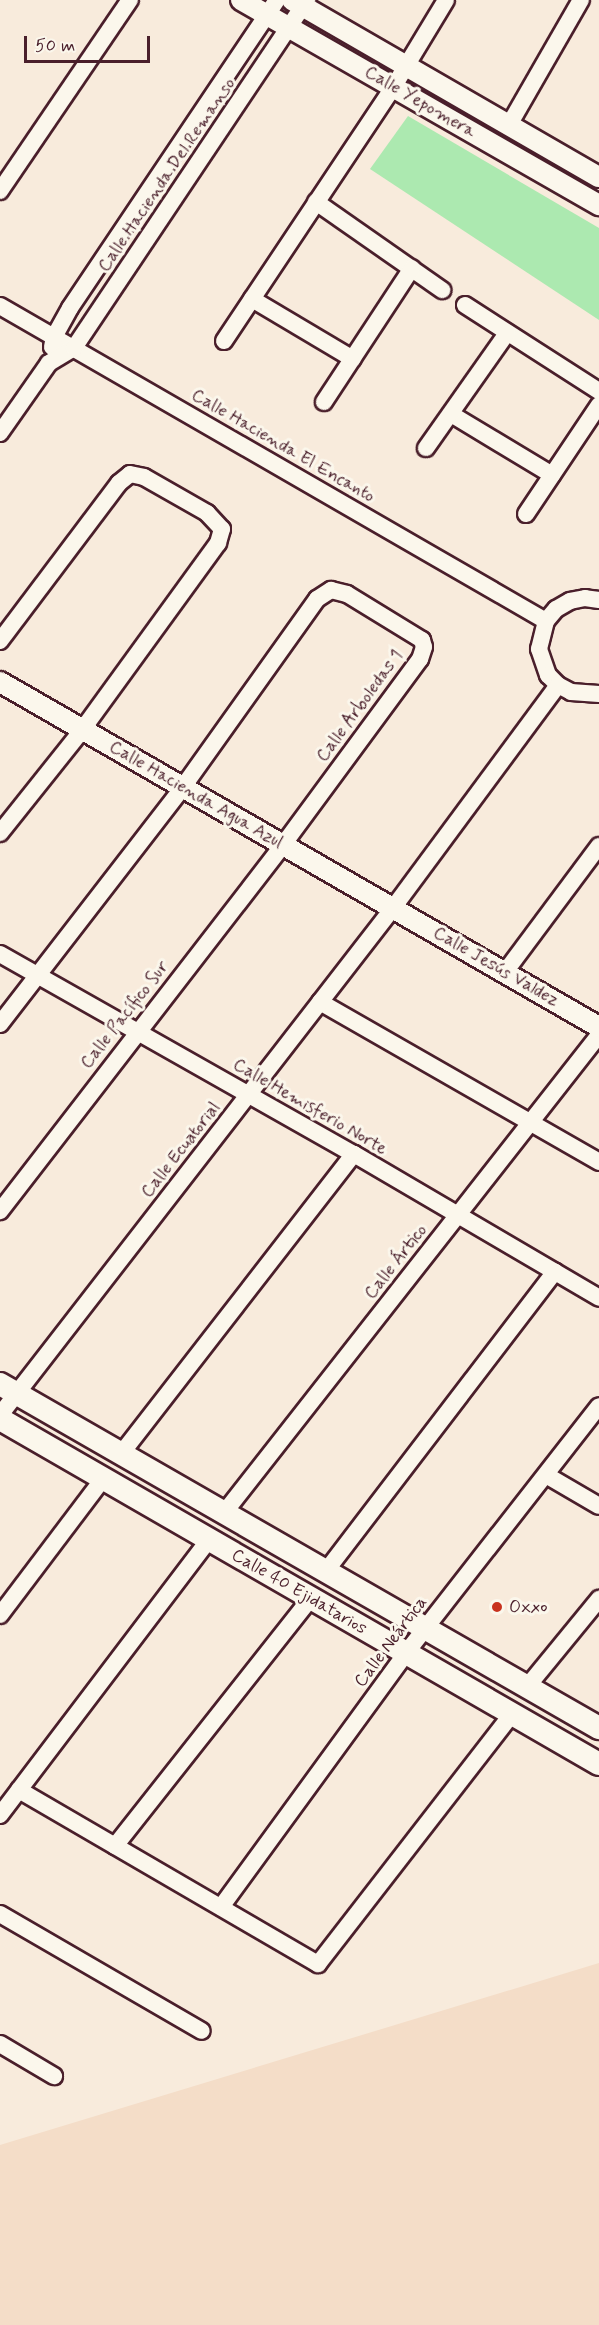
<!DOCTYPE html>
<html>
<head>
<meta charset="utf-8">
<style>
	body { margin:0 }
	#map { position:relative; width:599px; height:2325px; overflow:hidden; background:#f8ebdc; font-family:Mynerve,sans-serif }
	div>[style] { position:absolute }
	.built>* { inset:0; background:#f4ddc8 }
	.green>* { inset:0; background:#ace9b0 }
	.roads { filter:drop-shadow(2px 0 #4a1f2b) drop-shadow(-2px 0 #4a1f2b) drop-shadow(0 2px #4a1f2b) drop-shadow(0 -2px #4a1f2b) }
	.minor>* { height:16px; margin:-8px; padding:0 8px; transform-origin:8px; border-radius:8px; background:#fbf7ec }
	.tertiary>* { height:20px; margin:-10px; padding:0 10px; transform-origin:10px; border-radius:10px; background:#fbf7ec }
	.secondary>* { height:22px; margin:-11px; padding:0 11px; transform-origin:11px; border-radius:11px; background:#fbf7ec }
	.dots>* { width:16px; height:16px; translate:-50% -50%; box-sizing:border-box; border:3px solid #fbf7ec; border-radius:50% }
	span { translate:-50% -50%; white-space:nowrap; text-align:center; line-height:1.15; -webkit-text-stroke:6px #fbf7ec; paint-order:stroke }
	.street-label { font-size:18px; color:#4a1f2b }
	.poi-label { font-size:18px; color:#4a1f2b }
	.left { translate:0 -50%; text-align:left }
	.scale { position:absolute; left:24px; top:36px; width:126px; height:27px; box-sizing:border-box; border:3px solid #4a1f2b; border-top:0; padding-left:8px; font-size:18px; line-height:21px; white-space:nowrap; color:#4a1f2b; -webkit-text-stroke:4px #fbf7ec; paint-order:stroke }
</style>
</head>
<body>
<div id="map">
	<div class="built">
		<div style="clip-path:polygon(599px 1963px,599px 2325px,0 2325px,0 2145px)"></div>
	</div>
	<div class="green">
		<div style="clip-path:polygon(408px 116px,599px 228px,599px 320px,370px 169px)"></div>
	</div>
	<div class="roads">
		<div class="minor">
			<div style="left:509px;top:125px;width:144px;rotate:-60.1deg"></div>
			<div style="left:0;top:191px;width:231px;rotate:-55.8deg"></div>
			<div style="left:316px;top:202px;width:154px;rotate:34.9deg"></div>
			<div style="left:252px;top:299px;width:117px;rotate:30.7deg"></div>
			<div style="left:465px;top:305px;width:159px;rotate:32.7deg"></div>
			<div style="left:0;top:306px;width:630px;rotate:29.98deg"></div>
			<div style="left:224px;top:341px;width:306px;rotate:-56.3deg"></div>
			<div style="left:394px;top:86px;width:100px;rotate:-58.8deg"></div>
			<div style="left:52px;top:347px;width:10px;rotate:-79deg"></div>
			<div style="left:54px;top:337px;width:33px;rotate:-61deg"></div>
			<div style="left:70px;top:308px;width:371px;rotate:-56.1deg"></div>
			<div style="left:324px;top:402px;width:160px;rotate:-56.7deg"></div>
			<div style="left:451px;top:414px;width:118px;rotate:31.1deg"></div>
			<div style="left:0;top:433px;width:85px;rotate:-55deg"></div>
			<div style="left:49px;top:363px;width:29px;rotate:-31deg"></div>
			<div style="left:74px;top:348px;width:419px;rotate:-56.2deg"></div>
			<div style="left:426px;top:448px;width:141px;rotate:-54.8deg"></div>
			<div style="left:526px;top:514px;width:131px;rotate:-56.2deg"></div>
			<div style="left:599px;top:600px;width:14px;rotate:-172deg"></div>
			<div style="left:585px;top:598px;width:15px;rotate:169deg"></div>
			<div style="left:570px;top:601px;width:16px;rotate:150deg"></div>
			<div style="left:556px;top:609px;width:16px;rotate:130deg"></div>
			<div style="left:546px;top:621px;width:29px;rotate:104deg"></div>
			<div style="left:539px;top:649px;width:28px;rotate:71deg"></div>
			<div style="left:548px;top:675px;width:14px;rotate:45deg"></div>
			<div style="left:558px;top:685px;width:15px;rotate:28deg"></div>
			<div style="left:571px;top:692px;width:28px;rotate:4deg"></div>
			<div style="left:0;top:641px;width:198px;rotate:-53deg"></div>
			<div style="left:119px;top:483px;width:14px;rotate:-39deg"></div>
			<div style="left:130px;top:474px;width:14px;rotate:12deg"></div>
			<div style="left:144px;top:477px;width:73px;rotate:29.7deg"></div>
			<div style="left:207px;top:513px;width:22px;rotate:47deg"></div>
			<div style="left:222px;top:529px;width:15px;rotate:106deg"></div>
			<div style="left:218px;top:543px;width:230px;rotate:126deg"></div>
			<div style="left:83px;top:729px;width:133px;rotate:128.6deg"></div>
			<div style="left:0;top:954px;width:407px;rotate:29.5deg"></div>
			<div style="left:354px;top:1154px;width:284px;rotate:30.4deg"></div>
			<div style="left:505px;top:972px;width:157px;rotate:-53.3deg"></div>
			<div style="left:320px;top:1002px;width:322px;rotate:29.8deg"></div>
			<div style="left:0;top:1024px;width:299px;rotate:-52.3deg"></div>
			<div style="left:183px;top:787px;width:231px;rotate:-54.5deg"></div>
			<div style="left:317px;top:599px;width:17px;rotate:-33deg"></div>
			<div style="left:331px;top:590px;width:16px;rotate:14deg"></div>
			<div style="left:347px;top:594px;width:88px;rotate:31.5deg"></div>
			<div style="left:422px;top:640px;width:7px;rotate:74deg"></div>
			<div style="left:424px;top:647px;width:13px;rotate:108deg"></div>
			<div style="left:420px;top:659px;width:231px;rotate:126.4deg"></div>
			<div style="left:283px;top:845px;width:463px;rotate:127.7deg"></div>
			<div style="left:0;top:1415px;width:641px;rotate:-52.22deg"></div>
			<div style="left:393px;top:908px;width:277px;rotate:-53.5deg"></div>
			<div style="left:121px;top:1454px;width:380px;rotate:-52.2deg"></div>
			<div style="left:546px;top:1475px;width:61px;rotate:30.3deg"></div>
			<div style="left:224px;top:1513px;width:608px;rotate:-51.89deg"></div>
			<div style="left:326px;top:1571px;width:377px;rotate:-52.6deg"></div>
			<div style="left:0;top:1615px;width:171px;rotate:-52.9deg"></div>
			<div style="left:527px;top:1687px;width:114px;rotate:-50.7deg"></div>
			<div style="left:19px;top:1790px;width:346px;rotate:30.2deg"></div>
			<div style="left:318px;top:1964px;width:316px;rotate:-52.2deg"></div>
			<div style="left:0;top:1815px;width:345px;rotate:-52.8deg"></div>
			<div style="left:115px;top:1846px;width:316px;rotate:-51.7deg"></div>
			<div style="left:221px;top:1907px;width:314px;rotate:-53.9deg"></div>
			<div style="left:406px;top:1653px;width:313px;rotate:-52deg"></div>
			<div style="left:0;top:1914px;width:233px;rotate:30.1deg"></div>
			<div style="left:0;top:2044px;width:63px;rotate:30.7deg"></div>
		</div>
		<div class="tertiary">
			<div style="left:241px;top:0;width:413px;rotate:29.8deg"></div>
			<div style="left:292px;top:0;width:354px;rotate:30deg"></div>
			<div style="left:0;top:682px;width:691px;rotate:29.94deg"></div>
		</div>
		<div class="secondary">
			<div style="left:0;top:1384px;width:691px;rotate:29.87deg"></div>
			<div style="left:0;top:1419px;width:691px;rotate:29.94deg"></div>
		</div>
	</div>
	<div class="dots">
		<div style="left:497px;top:1607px;background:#c8321e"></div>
	</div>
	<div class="street-label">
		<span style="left:420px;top:102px;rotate:30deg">Calle Yepomera</span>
		<span style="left:167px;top:175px;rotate:-56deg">Calle Hacienda Del Remanso</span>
		<span style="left:283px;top:446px;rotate:30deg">Calle Hacienda El Encanto</span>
		<span style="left:360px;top:706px;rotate:-54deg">Calle Arboledas 1</span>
		<span style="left:196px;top:795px;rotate:30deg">Calle Hacienda Agua Azul</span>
		<span style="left:496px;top:967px;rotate:30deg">Calle Jesús Valdez</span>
		<span style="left:125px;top:1015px;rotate:-52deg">Calle Pacífico Sur</span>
		<span style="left:310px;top:1107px;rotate:30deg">Calle Hemisferio Norte</span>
		<span style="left:181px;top:1150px;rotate:-52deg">Calle Ecuatorial</span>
		<span style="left:396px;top:1262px;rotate:-52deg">Calle Ártico</span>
		<span style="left:299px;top:1592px;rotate:30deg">Calle 40 Ejidatarios</span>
		<span style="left:391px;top:1642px;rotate:-53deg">Calle Neártica</span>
	</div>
	<div class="poi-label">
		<span class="left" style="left:509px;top:1607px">Oxxo</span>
	</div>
	<div class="scale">50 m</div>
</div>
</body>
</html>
